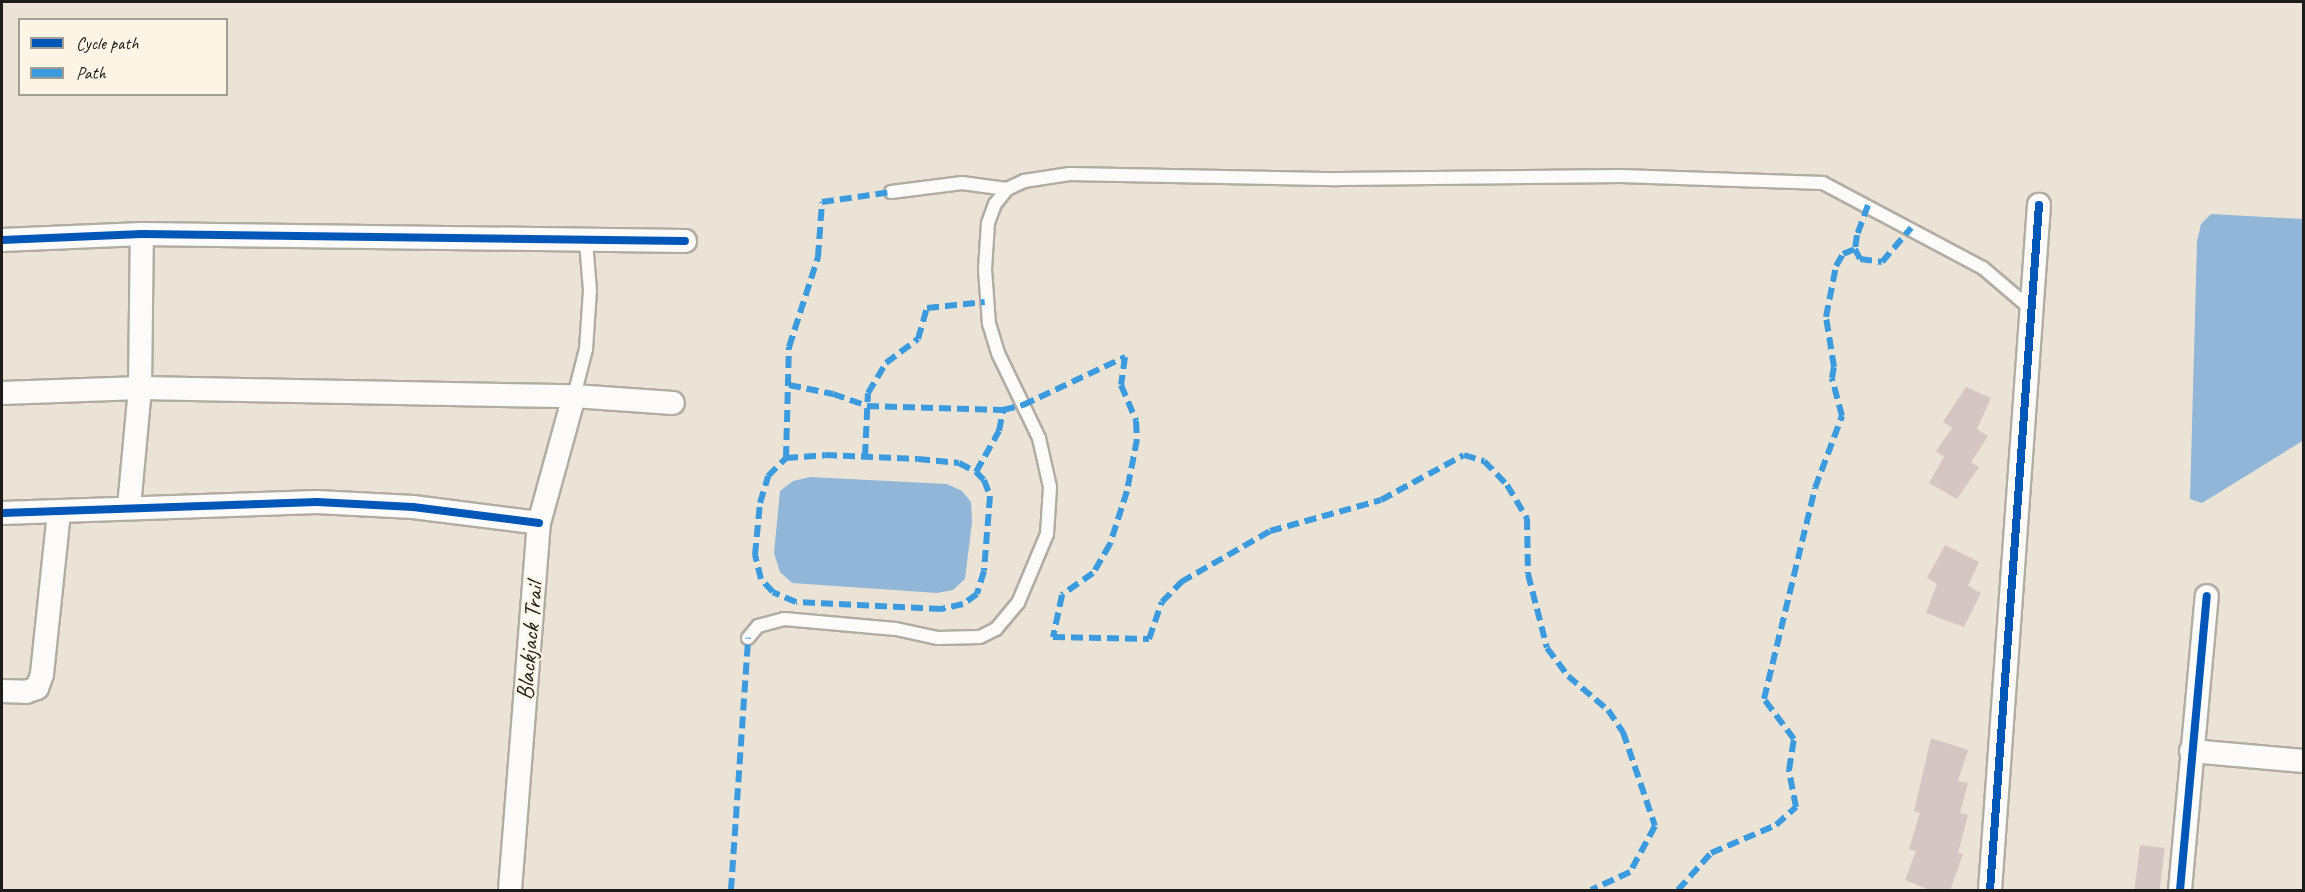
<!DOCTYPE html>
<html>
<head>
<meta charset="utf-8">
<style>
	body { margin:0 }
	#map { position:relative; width:2305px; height:892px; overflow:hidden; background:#ebe4d6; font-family:Caveat,sans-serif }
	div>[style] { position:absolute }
	.water>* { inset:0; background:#91b6d8 }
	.building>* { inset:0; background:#d5c5c3; transform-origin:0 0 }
	.roads { filter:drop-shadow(2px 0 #b1aca4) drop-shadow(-2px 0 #b1aca4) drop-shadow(0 2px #b1aca4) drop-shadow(0 -2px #b1aca4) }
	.service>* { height:12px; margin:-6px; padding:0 6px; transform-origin:6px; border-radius:6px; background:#fcfbf9 }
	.minor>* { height:22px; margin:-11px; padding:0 11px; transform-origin:11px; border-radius:11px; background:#fcfbf9 }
	.quiet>* { height:6px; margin-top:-3px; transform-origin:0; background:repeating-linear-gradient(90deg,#3c9bdf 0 12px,transparent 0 18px) }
	.cycleway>* { height:8px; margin:-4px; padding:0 4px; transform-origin:4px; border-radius:4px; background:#0057b8 }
	span { translate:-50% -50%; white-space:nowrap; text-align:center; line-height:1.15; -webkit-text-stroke:4.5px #fcf5e5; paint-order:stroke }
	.street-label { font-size:24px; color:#1c1c1c }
	.frame { position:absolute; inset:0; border:3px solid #1c1c1c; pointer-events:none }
	.legend { position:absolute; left:18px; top:18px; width:210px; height:78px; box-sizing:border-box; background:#fcf5e5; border:2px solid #a29e95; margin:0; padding:8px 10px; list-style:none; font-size:18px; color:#1c1c1c }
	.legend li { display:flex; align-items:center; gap:12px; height:30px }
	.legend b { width:30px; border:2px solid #a29e95 }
</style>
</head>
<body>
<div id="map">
	<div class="water">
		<div style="clip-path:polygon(2211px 214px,2303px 219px,2304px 440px,2202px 503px,2190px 499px,2197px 242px,2201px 224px)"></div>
		<div style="clip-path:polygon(810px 477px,947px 484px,962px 491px,971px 502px,972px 522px,965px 579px,953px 590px,937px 593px,792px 583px,780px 572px,774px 553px,780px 491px,793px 481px)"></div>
	</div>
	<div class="building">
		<div style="clip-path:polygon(1966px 387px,1991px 398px,1977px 429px,1988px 436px,1971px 462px,1979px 467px,1957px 499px,1929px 483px,1944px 457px,1936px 451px,1952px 428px,1943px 422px)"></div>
		<div style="clip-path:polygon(1945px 545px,1979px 562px,1968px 586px,1981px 593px,1964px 627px,1926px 613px,1937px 584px,1927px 578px)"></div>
		<div style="clip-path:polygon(1931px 738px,1968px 750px,1958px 781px,1968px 783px,1960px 813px,1968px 815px,1958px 853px,1963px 854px,1950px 891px,1932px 891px,1905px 880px,1916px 851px,1909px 849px,1920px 813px,1914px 811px)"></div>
		<div style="left:2140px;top:845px;width:25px;height:46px;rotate:7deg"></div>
	</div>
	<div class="roads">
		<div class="service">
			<div style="left:891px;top:192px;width:72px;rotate:-7.2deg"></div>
			<div style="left:962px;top:183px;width:45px;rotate:7.6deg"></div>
			<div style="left:574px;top:396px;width:49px;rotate:-75.7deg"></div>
			<div style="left:586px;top:349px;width:59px;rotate:-86.1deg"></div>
			<div style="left:590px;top:290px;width:48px;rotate:-94.8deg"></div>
			<div style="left:748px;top:638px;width:16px;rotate:-50deg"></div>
			<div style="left:758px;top:626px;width:27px;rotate:-15deg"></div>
			<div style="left:784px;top:619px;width:112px;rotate:5.1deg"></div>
			<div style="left:896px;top:629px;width:43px;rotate:12.1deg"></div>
			<div style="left:938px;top:638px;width:42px;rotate:-1.4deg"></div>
			<div style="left:980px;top:637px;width:18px;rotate:-27deg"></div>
			<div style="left:996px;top:629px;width:34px;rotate:-50deg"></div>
			<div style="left:1018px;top:603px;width:75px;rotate:-67.2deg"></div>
			<div style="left:1047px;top:534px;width:47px;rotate:-86.3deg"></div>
			<div style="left:1050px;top:487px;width:50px;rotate:-102.7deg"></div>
			<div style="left:1039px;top:438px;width:94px;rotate:-115.8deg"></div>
			<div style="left:998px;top:353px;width:30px;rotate:-107deg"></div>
			<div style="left:989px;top:324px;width:55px;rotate:-94.2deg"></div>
			<div style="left:985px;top:269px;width:46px;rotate:-86.3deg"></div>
			<div style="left:988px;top:223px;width:20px;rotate:-70deg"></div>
			<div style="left:995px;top:204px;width:19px;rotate:-51deg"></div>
			<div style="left:1007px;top:189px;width:19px;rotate:-25deg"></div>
			<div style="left:1024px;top:181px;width:46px;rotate:-8.8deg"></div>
			<div style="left:1069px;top:174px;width:269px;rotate:1.1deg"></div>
			<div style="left:1338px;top:179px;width:283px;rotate:-0.6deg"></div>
			<div style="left:1621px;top:176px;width:202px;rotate:2deg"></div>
			<div style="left:1823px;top:183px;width:181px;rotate:28deg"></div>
			<div style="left:1983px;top:268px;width:63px;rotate:40.5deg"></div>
		</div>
		<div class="minor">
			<div style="left:2px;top:240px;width:140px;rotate:-2.5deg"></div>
			<div style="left:142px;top:234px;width:543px;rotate:0.74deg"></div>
			<div style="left:2px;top:393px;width:138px;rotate:-2.1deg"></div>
			<div style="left:140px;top:388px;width:434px;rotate:1.1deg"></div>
			<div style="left:574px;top:396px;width:99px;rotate:4deg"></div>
			<div style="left:129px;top:507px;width:120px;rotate:-84.7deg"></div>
			<div style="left:140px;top:388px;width:154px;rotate:-89.3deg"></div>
			<div style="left:2px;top:513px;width:315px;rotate:-2deg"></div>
			<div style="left:317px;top:502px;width:96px;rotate:3deg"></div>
			<div style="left:413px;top:507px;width:127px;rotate:7.2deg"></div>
			<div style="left:2px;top:691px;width:24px;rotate:2deg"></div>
			<div style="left:26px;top:692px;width:12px;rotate:-20deg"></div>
			<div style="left:37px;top:688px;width:15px;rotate:-70deg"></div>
			<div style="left:42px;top:674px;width:163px;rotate:-84deg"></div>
			<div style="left:2191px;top:751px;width:113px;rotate:5.1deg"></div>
			<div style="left:510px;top:890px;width:368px;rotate:-85.5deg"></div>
			<div style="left:539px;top:523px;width:132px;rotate:-74.6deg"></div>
			<div style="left:1990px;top:890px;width:687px;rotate:-85.91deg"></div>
			<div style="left:2180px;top:890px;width:295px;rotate:-84.8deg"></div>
		</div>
	</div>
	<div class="quiet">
		<div style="left:1868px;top:205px;width:32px;rotate:110deg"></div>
		<div style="left:1857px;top:235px;width:14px;rotate:98deg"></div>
		<div style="left:1855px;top:249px;width:11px;rotate:63deg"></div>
		<div style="left:1860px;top:259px;width:22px;rotate:8deg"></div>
		<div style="left:1882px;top:262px;width:45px;rotate:-49.5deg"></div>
		<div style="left:789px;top:385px;width:45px;rotate:11.6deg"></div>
		<div style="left:833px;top:394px;width:36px;rotate:19deg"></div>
		<div style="left:867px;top:406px;width:136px;rotate:1.7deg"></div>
		<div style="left:1003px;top:410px;width:21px;rotate:-14deg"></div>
		<div style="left:1023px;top:405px;width:113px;rotate:-25.2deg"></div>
		<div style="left:1125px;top:357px;width:28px;rotate:98deg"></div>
		<div style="left:1121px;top:385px;width:39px;rotate:67deg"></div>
		<div style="left:1136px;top:421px;width:18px;rotate:87deg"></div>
		<div style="left:1137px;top:439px;width:53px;rotate:100.9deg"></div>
		<div style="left:1127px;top:491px;width:56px;rotate:107.8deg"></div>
		<div style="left:1110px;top:544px;width:34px;rotate:120deg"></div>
		<div style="left:1093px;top:573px;width:38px;rotate:145deg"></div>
		<div style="left:1062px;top:595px;width:43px;rotate:102.1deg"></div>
		<div style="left:1053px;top:637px;width:96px;rotate:1.2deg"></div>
		<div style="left:1149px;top:639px;width:39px;rotate:-71deg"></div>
		<div style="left:1162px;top:602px;width:28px;rotate:-46deg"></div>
		<div style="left:1181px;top:582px;width:103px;rotate:-29.8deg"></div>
		<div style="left:1270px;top:531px;width:115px;rotate:-15.6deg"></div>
		<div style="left:1381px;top:500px;width:94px;rotate:-28.5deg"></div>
		<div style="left:1464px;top:455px;width:21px;rotate:17deg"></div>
		<div style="left:1484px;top:461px;width:33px;rotate:46deg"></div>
		<div style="left:1507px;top:485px;width:39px;rotate:59deg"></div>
		<div style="left:1527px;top:518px;width:56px;rotate:89deg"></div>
		<div style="left:1528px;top:574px;width:76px;rotate:75.6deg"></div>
		<div style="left:1547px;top:648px;width:35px;rotate:53deg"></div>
		<div style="left:1568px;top:676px;width:52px;rotate:40.4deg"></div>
		<div style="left:1608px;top:710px;width:27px;rotate:56deg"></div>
		<div style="left:1623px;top:732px;width:99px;rotate:71.2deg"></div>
		<div style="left:1655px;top:826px;width:52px;rotate:118.5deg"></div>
		<div style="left:1630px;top:872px;width:43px;rotate:155.2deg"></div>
		<div style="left:825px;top:455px;width:93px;rotate:2.5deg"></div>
		<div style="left:918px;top:459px;width:41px;rotate:5.6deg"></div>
		<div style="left:959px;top:463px;width:19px;rotate:28deg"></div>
		<div style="left:976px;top:472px;width:11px;rotate:45deg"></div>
		<div style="left:984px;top:480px;width:17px;rotate:69deg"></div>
		<div style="left:990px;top:496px;width:75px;rotate:94.6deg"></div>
		<div style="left:984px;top:571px;width:24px;rotate:107deg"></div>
		<div style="left:977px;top:594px;width:17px;rotate:144deg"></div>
		<div style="left:963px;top:604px;width:23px;rotate:167deg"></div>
		<div style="left:941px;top:609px;width:145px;rotate:-177.2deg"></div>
		<div style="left:796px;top:602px;width:25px;rotate:-157deg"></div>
		<div style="left:773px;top:592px;width:18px;rotate:-133deg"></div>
		<div style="left:761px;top:579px;width:25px;rotate:-104deg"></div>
		<div style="left:755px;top:555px;width:52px;rotate:-84.5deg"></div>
		<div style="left:760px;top:503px;width:28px;rotate:-73deg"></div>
		<div style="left:768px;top:476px;width:25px;rotate:-45deg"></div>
		<div style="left:786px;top:458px;width:39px;rotate:-4deg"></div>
		<div style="left:865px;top:456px;width:63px;rotate:-87.3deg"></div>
		<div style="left:868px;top:393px;width:35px;rotate:-59deg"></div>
		<div style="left:886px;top:363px;width:40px;rotate:-37deg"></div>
		<div style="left:918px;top:339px;width:32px;rotate:-74deg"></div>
		<div style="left:927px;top:308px;width:58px;rotate:-5.9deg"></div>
		<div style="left:786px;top:458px;width:111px;rotate:-88.5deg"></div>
		<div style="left:789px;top:347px;width:95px;rotate:-72.1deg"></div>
		<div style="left:818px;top:257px;width:55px;rotate:-85.8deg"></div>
		<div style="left:822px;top:202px;width:70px;rotate:-8.2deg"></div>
		<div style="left:976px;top:472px;width:47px;rotate:-60.7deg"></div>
		<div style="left:999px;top:431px;width:21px;rotate:-79deg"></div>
		<div style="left:731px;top:890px;width:253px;rotate:-86.1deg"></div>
		<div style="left:1678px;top:890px;width:50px;rotate:-48.3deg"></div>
		<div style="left:1711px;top:853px;width:71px;rotate:-23.3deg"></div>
		<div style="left:1776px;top:825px;width:27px;rotate:-42deg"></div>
		<div style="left:1796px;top:807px;width:38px;rotate:-101deg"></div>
		<div style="left:1789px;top:770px;width:31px;rotate:-81deg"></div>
		<div style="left:1794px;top:739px;width:50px;rotate:-126.9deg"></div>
		<div style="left:1764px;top:699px;width:217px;rotate:-76.4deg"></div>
		<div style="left:1815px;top:488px;width:77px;rotate:-69.4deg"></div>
		<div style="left:1842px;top:416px;width:39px;rotate:-105deg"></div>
		<div style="left:1832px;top:378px;width:11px;rotate:-80deg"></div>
		<div style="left:1834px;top:367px;width:51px;rotate:-99.1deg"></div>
		<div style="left:1826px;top:317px;width:52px;rotate:-78.9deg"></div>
		<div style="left:1836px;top:266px;width:14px;rotate:-60deg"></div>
		<div style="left:1843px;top:254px;width:13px;rotate:-23deg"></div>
	</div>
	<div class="cycleway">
		<div style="left:2px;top:240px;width:140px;rotate:-2.5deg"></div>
		<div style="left:142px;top:234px;width:543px;rotate:0.74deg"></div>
		<div style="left:2px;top:513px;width:315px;rotate:-2deg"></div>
		<div style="left:317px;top:502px;width:96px;rotate:3deg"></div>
		<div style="left:413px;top:507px;width:127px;rotate:7.2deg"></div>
		<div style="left:1990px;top:890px;width:687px;rotate:-85.91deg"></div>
		<div style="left:2180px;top:890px;width:295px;rotate:-84.8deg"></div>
	</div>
	<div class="street-label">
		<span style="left:530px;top:641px;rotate:-85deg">Blackjack Trail</span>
	</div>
	<div class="frame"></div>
	<ul class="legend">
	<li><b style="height:8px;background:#0057b8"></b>Cycle path</li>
	<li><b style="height:8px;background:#3c9bdf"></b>Path</li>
	</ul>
</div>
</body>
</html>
